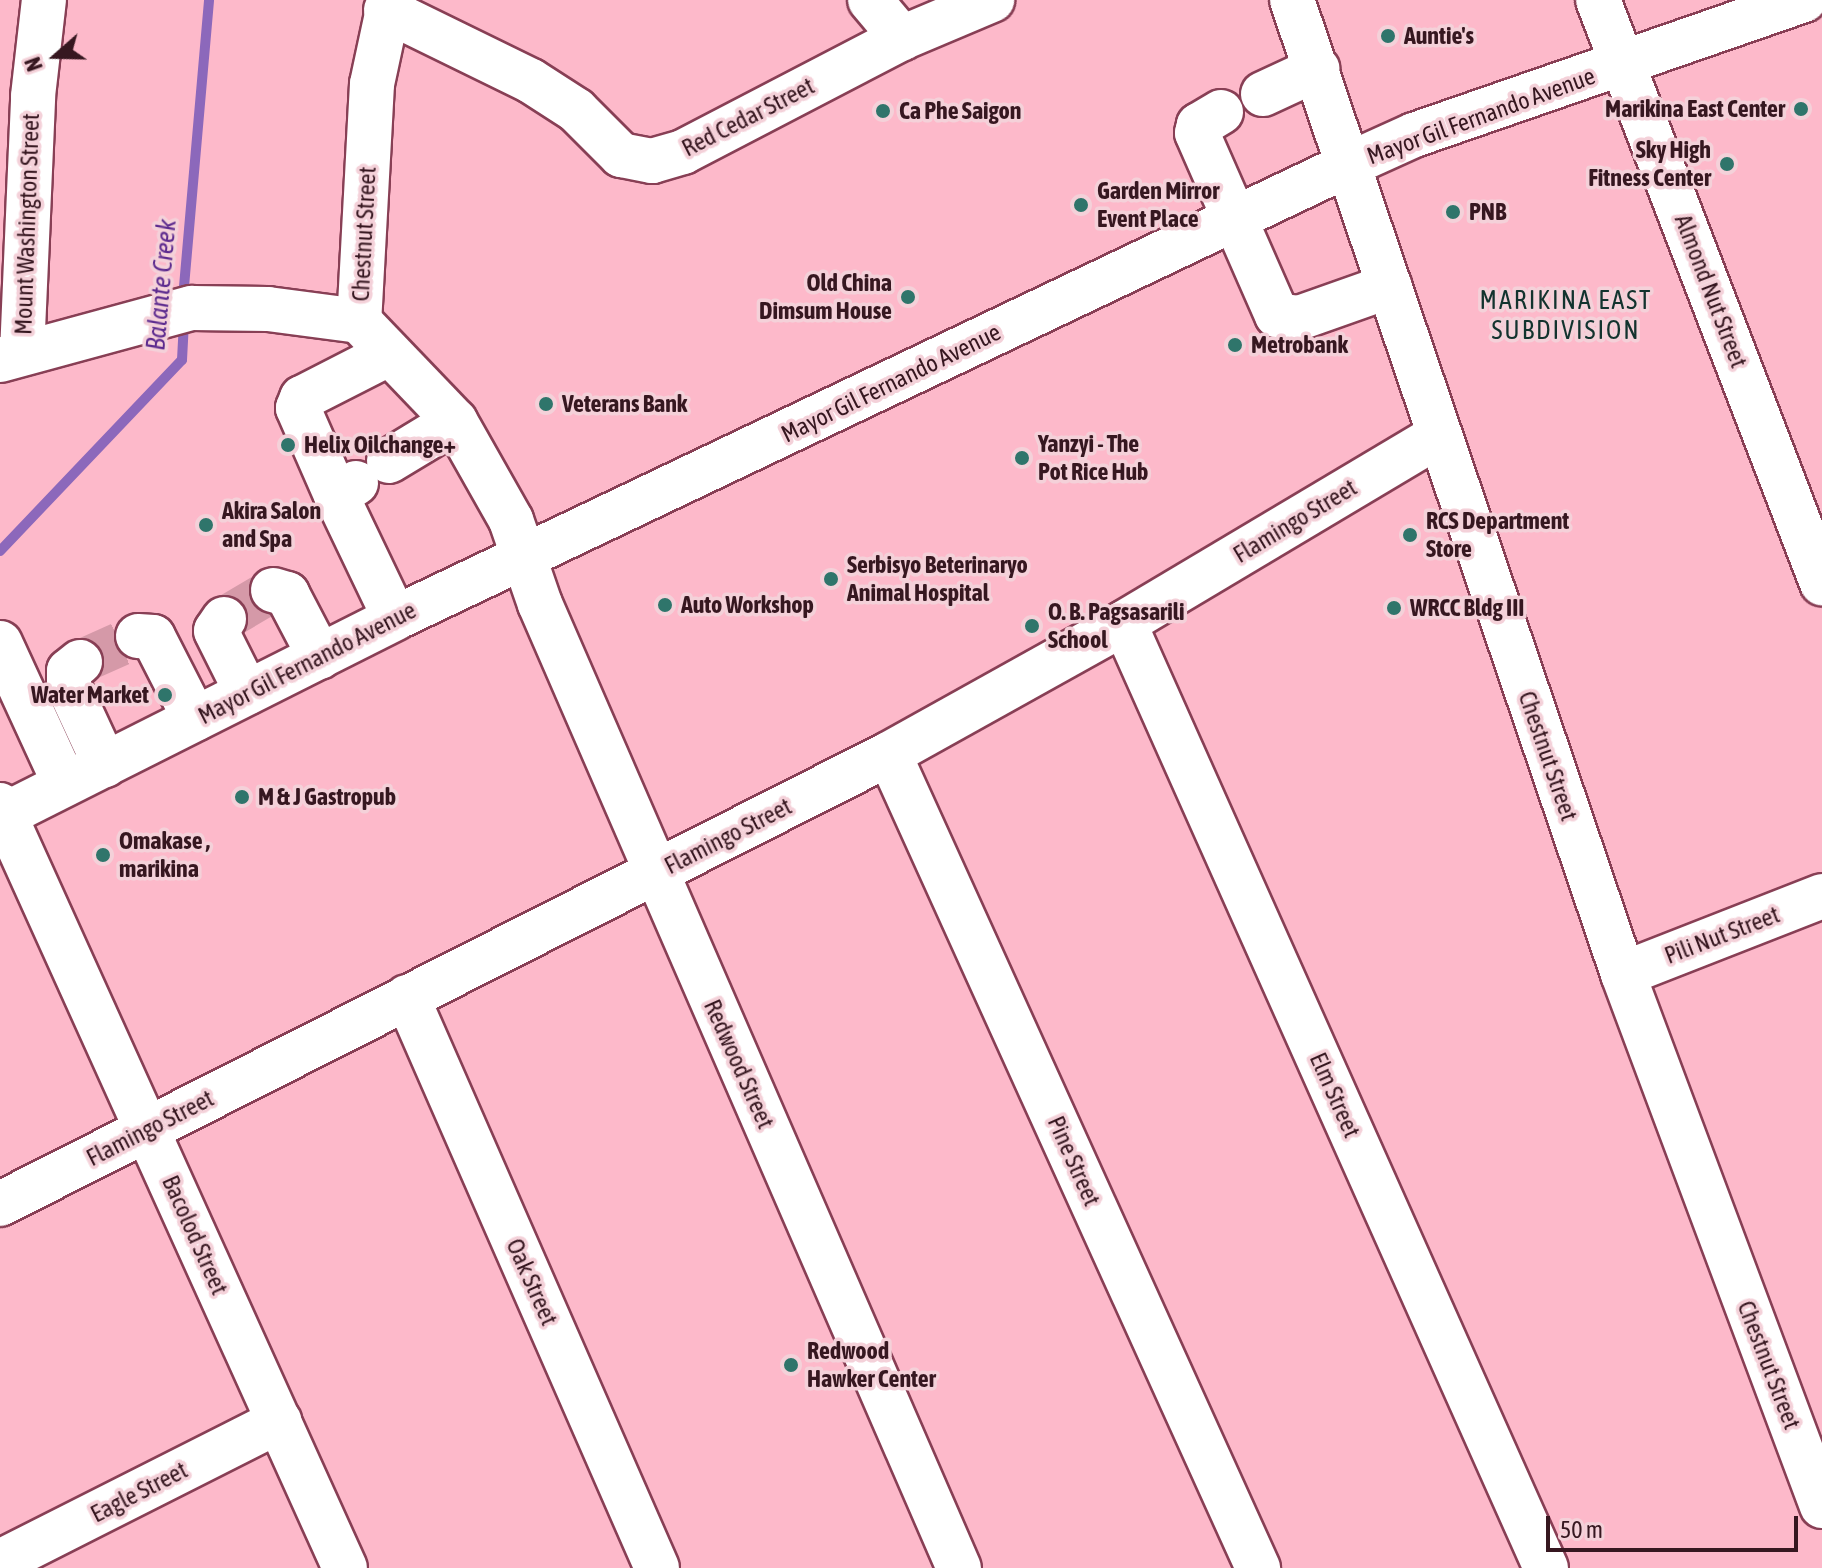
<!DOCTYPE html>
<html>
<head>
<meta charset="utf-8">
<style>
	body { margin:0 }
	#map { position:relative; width:1822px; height:1568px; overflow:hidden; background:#fdb9ca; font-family:"Asap Condensed",sans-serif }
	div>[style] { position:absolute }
	.stream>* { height:10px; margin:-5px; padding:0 5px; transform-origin:5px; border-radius:5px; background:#8c68bb }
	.minor-tunnel>* { height:44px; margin-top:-22px; transform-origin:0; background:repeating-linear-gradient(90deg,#d599a8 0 44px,transparent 0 66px) }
	.roads { filter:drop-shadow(2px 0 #883f55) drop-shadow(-2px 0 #883f55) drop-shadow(0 2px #883f55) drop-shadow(0 -2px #883f55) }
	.minor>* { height:44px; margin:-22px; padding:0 22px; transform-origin:22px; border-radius:22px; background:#fff }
	.major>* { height:44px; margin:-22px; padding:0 22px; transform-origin:22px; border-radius:22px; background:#fff }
	.dots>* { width:22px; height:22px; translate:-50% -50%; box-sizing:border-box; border:4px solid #f4d1d9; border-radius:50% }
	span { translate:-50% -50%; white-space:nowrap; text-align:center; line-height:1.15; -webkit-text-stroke:7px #f4d1d9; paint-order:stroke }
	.poi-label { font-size:24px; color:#361720; font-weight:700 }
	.left { translate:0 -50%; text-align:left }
	.right { translate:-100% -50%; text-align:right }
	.street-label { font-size:24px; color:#361720 }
	.water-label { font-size:26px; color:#5c2a8e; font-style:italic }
	.neighbourhood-label { font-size:26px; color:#12332e; letter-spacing:2px }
	.north { position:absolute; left:16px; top:16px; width:80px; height:80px; -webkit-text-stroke:6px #f4d1d9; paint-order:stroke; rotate:250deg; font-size:22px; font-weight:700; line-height:32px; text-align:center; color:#361720 }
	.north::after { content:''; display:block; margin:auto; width:28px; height:36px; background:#361720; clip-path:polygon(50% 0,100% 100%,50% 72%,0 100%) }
	.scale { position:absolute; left:1546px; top:1516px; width:252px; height:36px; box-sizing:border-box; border:4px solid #361720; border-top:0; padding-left:10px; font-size:24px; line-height:28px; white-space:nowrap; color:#361720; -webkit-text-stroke:6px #f4d1d9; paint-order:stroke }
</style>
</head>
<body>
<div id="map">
	<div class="stream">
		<div style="left:183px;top:298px;width:299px;rotate:-85deg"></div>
		<div style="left:0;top:551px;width:264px;rotate:-46.4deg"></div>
		<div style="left:182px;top:360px;width:38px;rotate:-87deg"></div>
	</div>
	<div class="minor-tunnel">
		<div style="left:224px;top:619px;width:57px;rotate:-30.6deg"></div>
		<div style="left:80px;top:662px;width:64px;rotate:-24.1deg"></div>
	</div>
	<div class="roads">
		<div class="minor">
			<div style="left:390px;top:0;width:86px;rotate:102.1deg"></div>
			<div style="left:372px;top:84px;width:237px;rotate:93.1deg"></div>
			<div style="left:359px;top:321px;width:139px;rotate:46.2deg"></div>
			<div style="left:455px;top:421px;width:114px;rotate:60.5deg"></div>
			<div style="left:511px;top:520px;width:89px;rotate:71deg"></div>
			<div style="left:540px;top:604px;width:1051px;rotate:66.51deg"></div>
			<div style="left:870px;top:0;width:50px;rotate:49.9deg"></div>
			<div style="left:1292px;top:0;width:1029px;rotate:71.23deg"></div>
			<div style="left:1623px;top:974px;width:568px;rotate:69.49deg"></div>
			<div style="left:1598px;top:0;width:625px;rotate:68.98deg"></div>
			<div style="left:386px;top:10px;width:161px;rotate:26.1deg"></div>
			<div style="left:531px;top:81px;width:54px;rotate:32.8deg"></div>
			<div style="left:576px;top:110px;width:64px;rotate:45deg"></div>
			<div style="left:621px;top:155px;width:32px;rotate:11deg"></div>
			<div style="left:652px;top:161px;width:32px;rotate:-16deg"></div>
			<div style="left:683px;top:152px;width:247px;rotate:-27.5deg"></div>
			<div style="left:902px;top:38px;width:98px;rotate:-22.9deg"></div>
			<div style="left:1263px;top:94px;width:60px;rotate:-24.8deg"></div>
			<div style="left:1221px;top:112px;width:26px;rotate:149deg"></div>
			<div style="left:1199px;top:125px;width:8px;rotate:104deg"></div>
			<div style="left:1197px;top:133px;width:199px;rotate:66.3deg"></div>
			<div style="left:1277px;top:315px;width:22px;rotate:8deg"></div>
			<div style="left:1299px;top:318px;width:96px;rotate:-19.4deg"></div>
			<div style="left:22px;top:353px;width:257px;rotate:-87.5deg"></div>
			<div style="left:33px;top:96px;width:97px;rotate:-83.5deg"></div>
			<div style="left:0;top:360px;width:199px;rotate:-15.2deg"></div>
			<div style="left:192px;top:308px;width:76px;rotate:0.8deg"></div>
			<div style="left:268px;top:309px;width:92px;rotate:7.5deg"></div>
			<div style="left:389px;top:461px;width:77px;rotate:-31.2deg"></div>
			<div style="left:356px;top:483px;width:23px;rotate:149deg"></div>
			<div style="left:336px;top:495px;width:136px;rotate:64.4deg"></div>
			<div style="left:336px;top:495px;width:95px;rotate:-113.6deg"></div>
			<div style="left:298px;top:408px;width:11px;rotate:-68deg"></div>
			<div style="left:302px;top:398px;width:97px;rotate:-27.1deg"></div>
			<div style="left:273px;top:590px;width:15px;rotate:16deg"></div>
			<div style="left:287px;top:594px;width:71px;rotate:62.4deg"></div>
			<div style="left:224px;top:619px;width:14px;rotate:124deg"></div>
			<div style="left:216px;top:631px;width:69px;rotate:63.4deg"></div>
			<div style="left:1124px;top:623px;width:1035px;rotate:65.94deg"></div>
			<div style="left:138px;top:636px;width:15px;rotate:4deg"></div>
			<div style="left:153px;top:637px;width:92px;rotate:62.9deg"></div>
			<div style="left:0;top:643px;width:155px;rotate:65.3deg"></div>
			<div style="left:80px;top:662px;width:14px;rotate:141deg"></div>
			<div style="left:69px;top:671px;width:16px;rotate:90deg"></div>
			<div style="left:69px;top:687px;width:86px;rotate:65.2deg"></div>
			<div style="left:889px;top:754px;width:894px;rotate:65.61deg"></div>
			<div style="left:0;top:805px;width:837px;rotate:65.67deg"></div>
			<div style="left:1623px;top:974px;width:214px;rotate:-21.4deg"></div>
			<div style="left:407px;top:997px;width:623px;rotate:66.35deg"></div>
			<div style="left:0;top:1204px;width:996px;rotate:-26.85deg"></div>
			<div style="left:889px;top:754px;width:269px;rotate:-29.1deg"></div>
			<div style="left:1124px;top:623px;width:367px;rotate:-30.8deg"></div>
			<div style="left:0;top:1562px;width:313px;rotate:-26.8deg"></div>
		</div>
		<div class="major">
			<div style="left:0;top:817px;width:442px;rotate:-26.7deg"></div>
			<div style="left:395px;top:618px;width:1057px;rotate:-25.43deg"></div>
			<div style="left:1350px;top:164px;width:70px;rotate:-24.4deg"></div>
			<div style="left:1414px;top:135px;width:413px;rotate:-19.1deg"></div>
		</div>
	</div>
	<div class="dots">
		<div style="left:1388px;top:36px;background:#2f756b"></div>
		<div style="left:1801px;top:109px;background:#2f756b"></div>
		<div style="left:883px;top:111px;background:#2f756b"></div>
		<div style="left:1727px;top:164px;background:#2f756b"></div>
		<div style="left:1081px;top:205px;background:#2f756b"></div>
		<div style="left:1453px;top:212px;background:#2f756b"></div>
		<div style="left:908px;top:297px;background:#2f756b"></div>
		<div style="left:1235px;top:345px;background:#2f756b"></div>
		<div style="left:546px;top:404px;background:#2f756b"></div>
		<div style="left:288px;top:445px;background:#2f756b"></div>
		<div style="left:1022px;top:458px;background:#2f756b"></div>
		<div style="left:206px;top:525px;background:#2f756b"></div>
		<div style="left:1410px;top:535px;background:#2f756b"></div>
		<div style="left:831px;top:579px;background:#2f756b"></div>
		<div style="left:665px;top:605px;background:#2f756b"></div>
		<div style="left:1394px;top:608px;background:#2f756b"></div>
		<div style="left:1032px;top:626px;background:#2f756b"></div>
		<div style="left:165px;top:695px;background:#2f756b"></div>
		<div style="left:242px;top:797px;background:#2f756b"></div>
		<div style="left:103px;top:855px;background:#2f756b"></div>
		<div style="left:791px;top:1365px;background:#2f756b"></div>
	</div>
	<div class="poi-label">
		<span class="left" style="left:1404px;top:36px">Auntie's</span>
		<span class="right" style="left:1785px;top:109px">Marikina East Center</span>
		<span class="left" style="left:899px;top:111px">Ca Phe Saigon</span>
		<span class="right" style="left:1711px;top:164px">Sky High<br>Fitness Center</span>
		<span class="left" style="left:1097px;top:205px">Garden Mirror<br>Event Place</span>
		<span class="left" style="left:1469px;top:212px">PNB</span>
		<span class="right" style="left:892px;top:297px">Old China<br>Dimsum House</span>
		<span class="left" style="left:1251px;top:345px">Metrobank</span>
		<span class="left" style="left:562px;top:404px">Veterans Bank</span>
		<span class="left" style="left:1038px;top:458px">Yanzyi - The<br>Pot Rice Hub</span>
		<span class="left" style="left:304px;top:445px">Helix Oilchange+</span>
		<span class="left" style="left:222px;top:525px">Akira Salon<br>and Spa</span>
		<span class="left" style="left:1426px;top:535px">RCS Department<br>Store</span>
		<span class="left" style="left:847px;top:579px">Serbisyo Beterinaryo<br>Animal Hospital</span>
		<span class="left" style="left:681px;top:605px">Auto Workshop</span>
		<span class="left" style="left:1410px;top:608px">WRCC Bldg III</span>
		<span class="left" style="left:1048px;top:626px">O. B. Pagsasarili<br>School</span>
		<span class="right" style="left:149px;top:695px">Water Market</span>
		<span class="left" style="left:258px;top:797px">M &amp; J Gastropub</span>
		<span class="left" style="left:119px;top:855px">Omakase ,<br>marikina</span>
		<span class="left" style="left:807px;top:1365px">Redwood<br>Hawker Center</span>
	</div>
	<div class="street-label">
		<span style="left:1481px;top:116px;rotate:-20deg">Mayor Gil Fernando Avenue</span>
		<span style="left:748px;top:117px;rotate:-27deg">Red Cedar Street</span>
		<span style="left:27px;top:224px;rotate:-88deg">Mount Washington Street</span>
		<span style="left:364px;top:234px;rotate:-87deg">Chestnut Street</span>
		<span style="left:1711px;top:291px;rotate:69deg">Almond Nut Street</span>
		<span style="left:891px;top:383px;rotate:-26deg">Mayor Gil Fernando Avenue</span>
		<span style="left:1295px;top:521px;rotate:-31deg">Flamingo Street</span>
		<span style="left:307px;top:663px;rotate:-27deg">Mayor Gil Fernando Avenue</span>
		<span style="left:1548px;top:756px;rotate:71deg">Chestnut Street</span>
		<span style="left:728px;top:836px;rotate:-27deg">Flamingo Street</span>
		<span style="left:1722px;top:935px;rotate:-21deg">Pili Nut Street</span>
		<span style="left:739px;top:1064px;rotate:66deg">Redwood Street</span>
		<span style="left:1335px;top:1095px;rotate:66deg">Elm Street</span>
		<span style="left:150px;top:1128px;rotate:-27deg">Flamingo Street</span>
		<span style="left:1074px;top:1161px;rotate:66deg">Pine Street</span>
		<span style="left:195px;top:1235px;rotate:66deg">Bacolod Street</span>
		<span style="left:532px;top:1282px;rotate:66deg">Oak Street</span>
		<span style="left:1769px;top:1365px;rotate:69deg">Chestnut Street</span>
		<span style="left:139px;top:1492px;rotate:-27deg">Eagle Street</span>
	</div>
	<div class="water-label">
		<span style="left:162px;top:285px;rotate:-85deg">Balante Creek</span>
	</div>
	<div class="neighbourhood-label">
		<span style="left:1566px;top:316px">MARIKINA EAST<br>SUBDIVISION</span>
	</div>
	<div class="north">N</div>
	<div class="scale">50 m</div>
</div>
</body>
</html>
